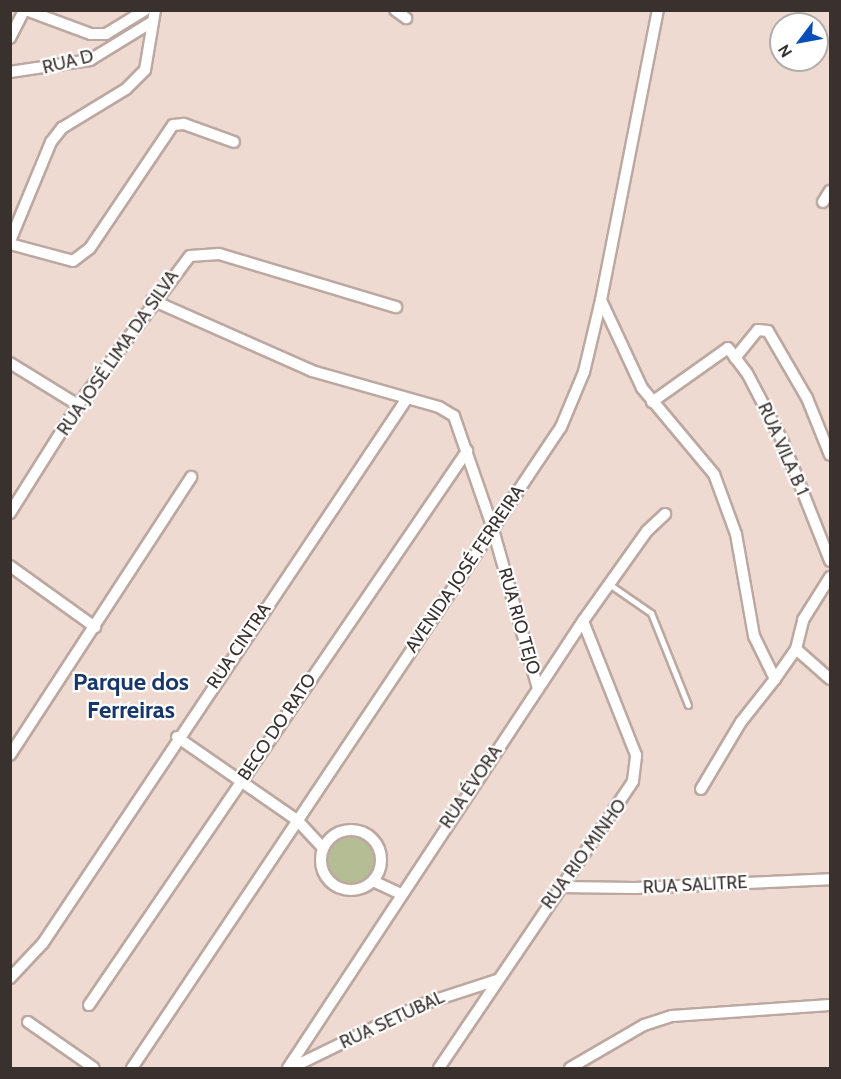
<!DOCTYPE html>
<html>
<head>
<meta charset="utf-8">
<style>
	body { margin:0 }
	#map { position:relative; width:841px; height:1079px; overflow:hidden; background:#efdad2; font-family:Cabin,sans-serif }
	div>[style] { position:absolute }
	.green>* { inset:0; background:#b4bd94 }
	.round { border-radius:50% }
	.roads { filter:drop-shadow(2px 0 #bca8a0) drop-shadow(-2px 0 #bca8a0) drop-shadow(0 2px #bca8a0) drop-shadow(0 -2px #bca8a0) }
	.service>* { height:5px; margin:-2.5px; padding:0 2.5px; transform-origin:2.5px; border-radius:2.5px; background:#fff }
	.minor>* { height:10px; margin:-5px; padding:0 5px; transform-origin:5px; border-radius:5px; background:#fff }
	.minor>.ring { margin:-5px; padding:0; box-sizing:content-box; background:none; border:10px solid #fff; border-radius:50% }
	span { translate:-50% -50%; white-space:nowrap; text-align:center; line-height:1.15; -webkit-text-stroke:4.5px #fff; paint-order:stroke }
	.street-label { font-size:18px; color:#39312e }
	.district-label { font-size:24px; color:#17376c; font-weight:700 }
	.frame { position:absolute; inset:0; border:12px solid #39312e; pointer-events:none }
	.north { position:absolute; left:769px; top:12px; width:60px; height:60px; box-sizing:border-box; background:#fff; border:2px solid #b0adab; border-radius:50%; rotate:238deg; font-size:16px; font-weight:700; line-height:24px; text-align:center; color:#39312e }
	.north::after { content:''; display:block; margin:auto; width:21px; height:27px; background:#064eb8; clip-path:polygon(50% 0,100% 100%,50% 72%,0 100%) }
</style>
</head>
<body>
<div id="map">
	<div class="green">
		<div class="round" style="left:325px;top:834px;width:52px;height:52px"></div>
	</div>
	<div class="roads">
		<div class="service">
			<div style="left:609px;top:584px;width:51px;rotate:34.6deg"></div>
			<div style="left:651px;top:613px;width:99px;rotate:68.1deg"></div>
		</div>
		<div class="minor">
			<div style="left:26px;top:10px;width:69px;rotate:20.3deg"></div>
			<div style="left:91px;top:34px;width:15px"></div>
			<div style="left:106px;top:34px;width:46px;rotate:-31.6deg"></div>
			<div style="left:395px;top:10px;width:14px;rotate:36deg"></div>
			<div style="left:10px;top:38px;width:31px;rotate:-63deg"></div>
			<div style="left:10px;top:72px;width:81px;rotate:-8.5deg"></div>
			<div style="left:90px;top:60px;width:73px;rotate:-31.5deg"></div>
			<div style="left:823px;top:202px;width:13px;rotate:-58deg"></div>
			<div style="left:10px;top:241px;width:107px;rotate:-67.5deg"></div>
			<div style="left:51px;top:142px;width:18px;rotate:-52deg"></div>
			<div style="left:62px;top:128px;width:75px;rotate:-31.4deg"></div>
			<div style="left:126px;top:89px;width:27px;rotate:-45deg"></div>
			<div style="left:145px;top:70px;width:61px;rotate:-80.5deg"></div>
			<div style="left:10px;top:244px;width:65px;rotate:15.1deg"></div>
			<div style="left:73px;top:261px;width:21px;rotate:-37deg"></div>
			<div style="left:90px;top:248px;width:148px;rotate:-56deg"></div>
			<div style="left:173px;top:125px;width:11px;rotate:-5deg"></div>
			<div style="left:184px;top:124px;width:53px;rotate:19.8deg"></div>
			<div style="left:152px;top:300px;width:175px;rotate:23.9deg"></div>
			<div style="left:312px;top:371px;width:132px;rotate:15.8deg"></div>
			<div style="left:439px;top:407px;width:17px;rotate:31deg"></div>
			<div style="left:454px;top:416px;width:116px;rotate:70.9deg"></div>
			<div style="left:492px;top:526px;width:169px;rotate:74.2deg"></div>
			<div style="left:601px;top:300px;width:97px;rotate:65deg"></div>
			<div style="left:642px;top:388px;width:112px;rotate:50.1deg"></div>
			<div style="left:714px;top:474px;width:64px;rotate:69.9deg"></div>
			<div style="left:736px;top:534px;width:104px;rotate:80deg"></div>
			<div style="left:754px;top:636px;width:48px;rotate:64deg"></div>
			<div style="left:775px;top:679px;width:37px;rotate:-55deg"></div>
			<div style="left:796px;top:649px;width:30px;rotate:-76deg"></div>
			<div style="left:803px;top:620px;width:51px;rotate:-57.9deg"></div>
			<div style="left:735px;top:358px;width:36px;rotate:-51deg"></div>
			<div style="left:758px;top:330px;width:10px;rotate:6deg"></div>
			<div style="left:768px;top:331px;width:78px;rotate:59.8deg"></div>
			<div style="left:807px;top:398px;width:61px;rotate:68deg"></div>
			<div style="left:10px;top:363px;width:80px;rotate:31.7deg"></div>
			<div style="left:652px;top:402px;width:93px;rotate:-35.4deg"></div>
			<div style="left:728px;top:348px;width:31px;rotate:53deg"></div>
			<div style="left:747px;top:373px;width:78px;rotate:62.4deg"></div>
			<div style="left:783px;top:442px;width:128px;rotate:68.4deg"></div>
			<div style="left:10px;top:513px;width:128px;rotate:-57.8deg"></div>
			<div style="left:78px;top:405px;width:186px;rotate:-53.1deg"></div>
			<div style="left:190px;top:256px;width:29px;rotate:-4deg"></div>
			<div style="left:219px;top:254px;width:185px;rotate:16.7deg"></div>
			<div style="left:10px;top:566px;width:105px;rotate:35.7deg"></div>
			<div style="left:796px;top:649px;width:45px;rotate:41.4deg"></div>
			<div style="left:177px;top:737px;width:146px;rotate:34.7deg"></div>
			<div style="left:297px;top:820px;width:38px;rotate:47deg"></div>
			<div style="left:10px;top:755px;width:332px;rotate:-56.9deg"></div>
			<div style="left:701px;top:789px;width:78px;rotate:-59.2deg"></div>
			<div style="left:741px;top:722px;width:55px;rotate:-51.7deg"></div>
			<div class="ring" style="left:321px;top:830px;width:50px;height:50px"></div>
			<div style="left:373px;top:881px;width:29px;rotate:25deg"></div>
			<div style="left:560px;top:887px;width:75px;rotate:0.8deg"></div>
			<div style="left:635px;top:888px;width:195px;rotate:-2.6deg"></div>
			<div style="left:10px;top:978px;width:48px;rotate:-46.7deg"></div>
			<div style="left:43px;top:943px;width:653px;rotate:-56.24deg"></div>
			<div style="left:89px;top:1005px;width:671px;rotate:-55.69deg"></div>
			<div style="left:28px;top:1022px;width:80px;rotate:34.9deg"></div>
			<div style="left:132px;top:1068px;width:771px;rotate:-56.21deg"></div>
			<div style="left:561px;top:427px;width:60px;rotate:-67.3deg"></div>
			<div style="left:584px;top:372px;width:74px;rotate:-76.7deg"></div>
			<div style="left:601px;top:300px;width:296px;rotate:-78.9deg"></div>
			<div style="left:288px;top:1068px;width:536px;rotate:-56.58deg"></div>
			<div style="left:583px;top:621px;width:110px;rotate:-54.6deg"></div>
			<div style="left:647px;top:531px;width:25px;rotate:-43deg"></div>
			<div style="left:291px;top:1068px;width:144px;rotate:-26deg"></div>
			<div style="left:420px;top:1005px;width:81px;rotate:-18deg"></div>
			<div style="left:439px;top:1068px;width:346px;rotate:-55.9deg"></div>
			<div style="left:633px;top:781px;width:26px;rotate:-83deg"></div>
			<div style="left:636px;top:755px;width:144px;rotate:-111.6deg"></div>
			<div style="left:570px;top:1068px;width:86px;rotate:-30.2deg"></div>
			<div style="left:644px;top:1025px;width:29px;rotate:-18deg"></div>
			<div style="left:672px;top:1016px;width:158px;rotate:-4deg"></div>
		</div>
	</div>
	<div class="street-label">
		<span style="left:68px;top:62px;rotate:-14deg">RUA D</span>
		<span style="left:118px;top:353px;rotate:-55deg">RUA JOSÉ LIMA DA SILVA</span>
		<span style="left:783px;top:449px;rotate:66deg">RUA VILA B 1</span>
		<span style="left:465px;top:569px;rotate:-56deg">AVENIDA JOSÉ FERREIRA</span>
		<span style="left:519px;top:621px;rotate:74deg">RUA RIO TEJO</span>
		<span style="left:239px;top:646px;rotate:-56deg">RUA CINTRA</span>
		<span style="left:277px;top:727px;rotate:-56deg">BECO DO RATO</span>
		<span style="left:471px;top:787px;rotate:-56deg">RUA ÉVORA</span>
		<span style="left:584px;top:854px;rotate:-54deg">RUA RIO MINHO</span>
		<span style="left:695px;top:885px;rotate:-3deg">RUA SALITRE</span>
		<span style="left:392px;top:1020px;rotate:-25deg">RUA SETUBAL</span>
	</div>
	<div class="district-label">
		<span style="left:131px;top:696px">Parque dos<br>Ferreiras</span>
	</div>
	<div class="frame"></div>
	<div class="north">N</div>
</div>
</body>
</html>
